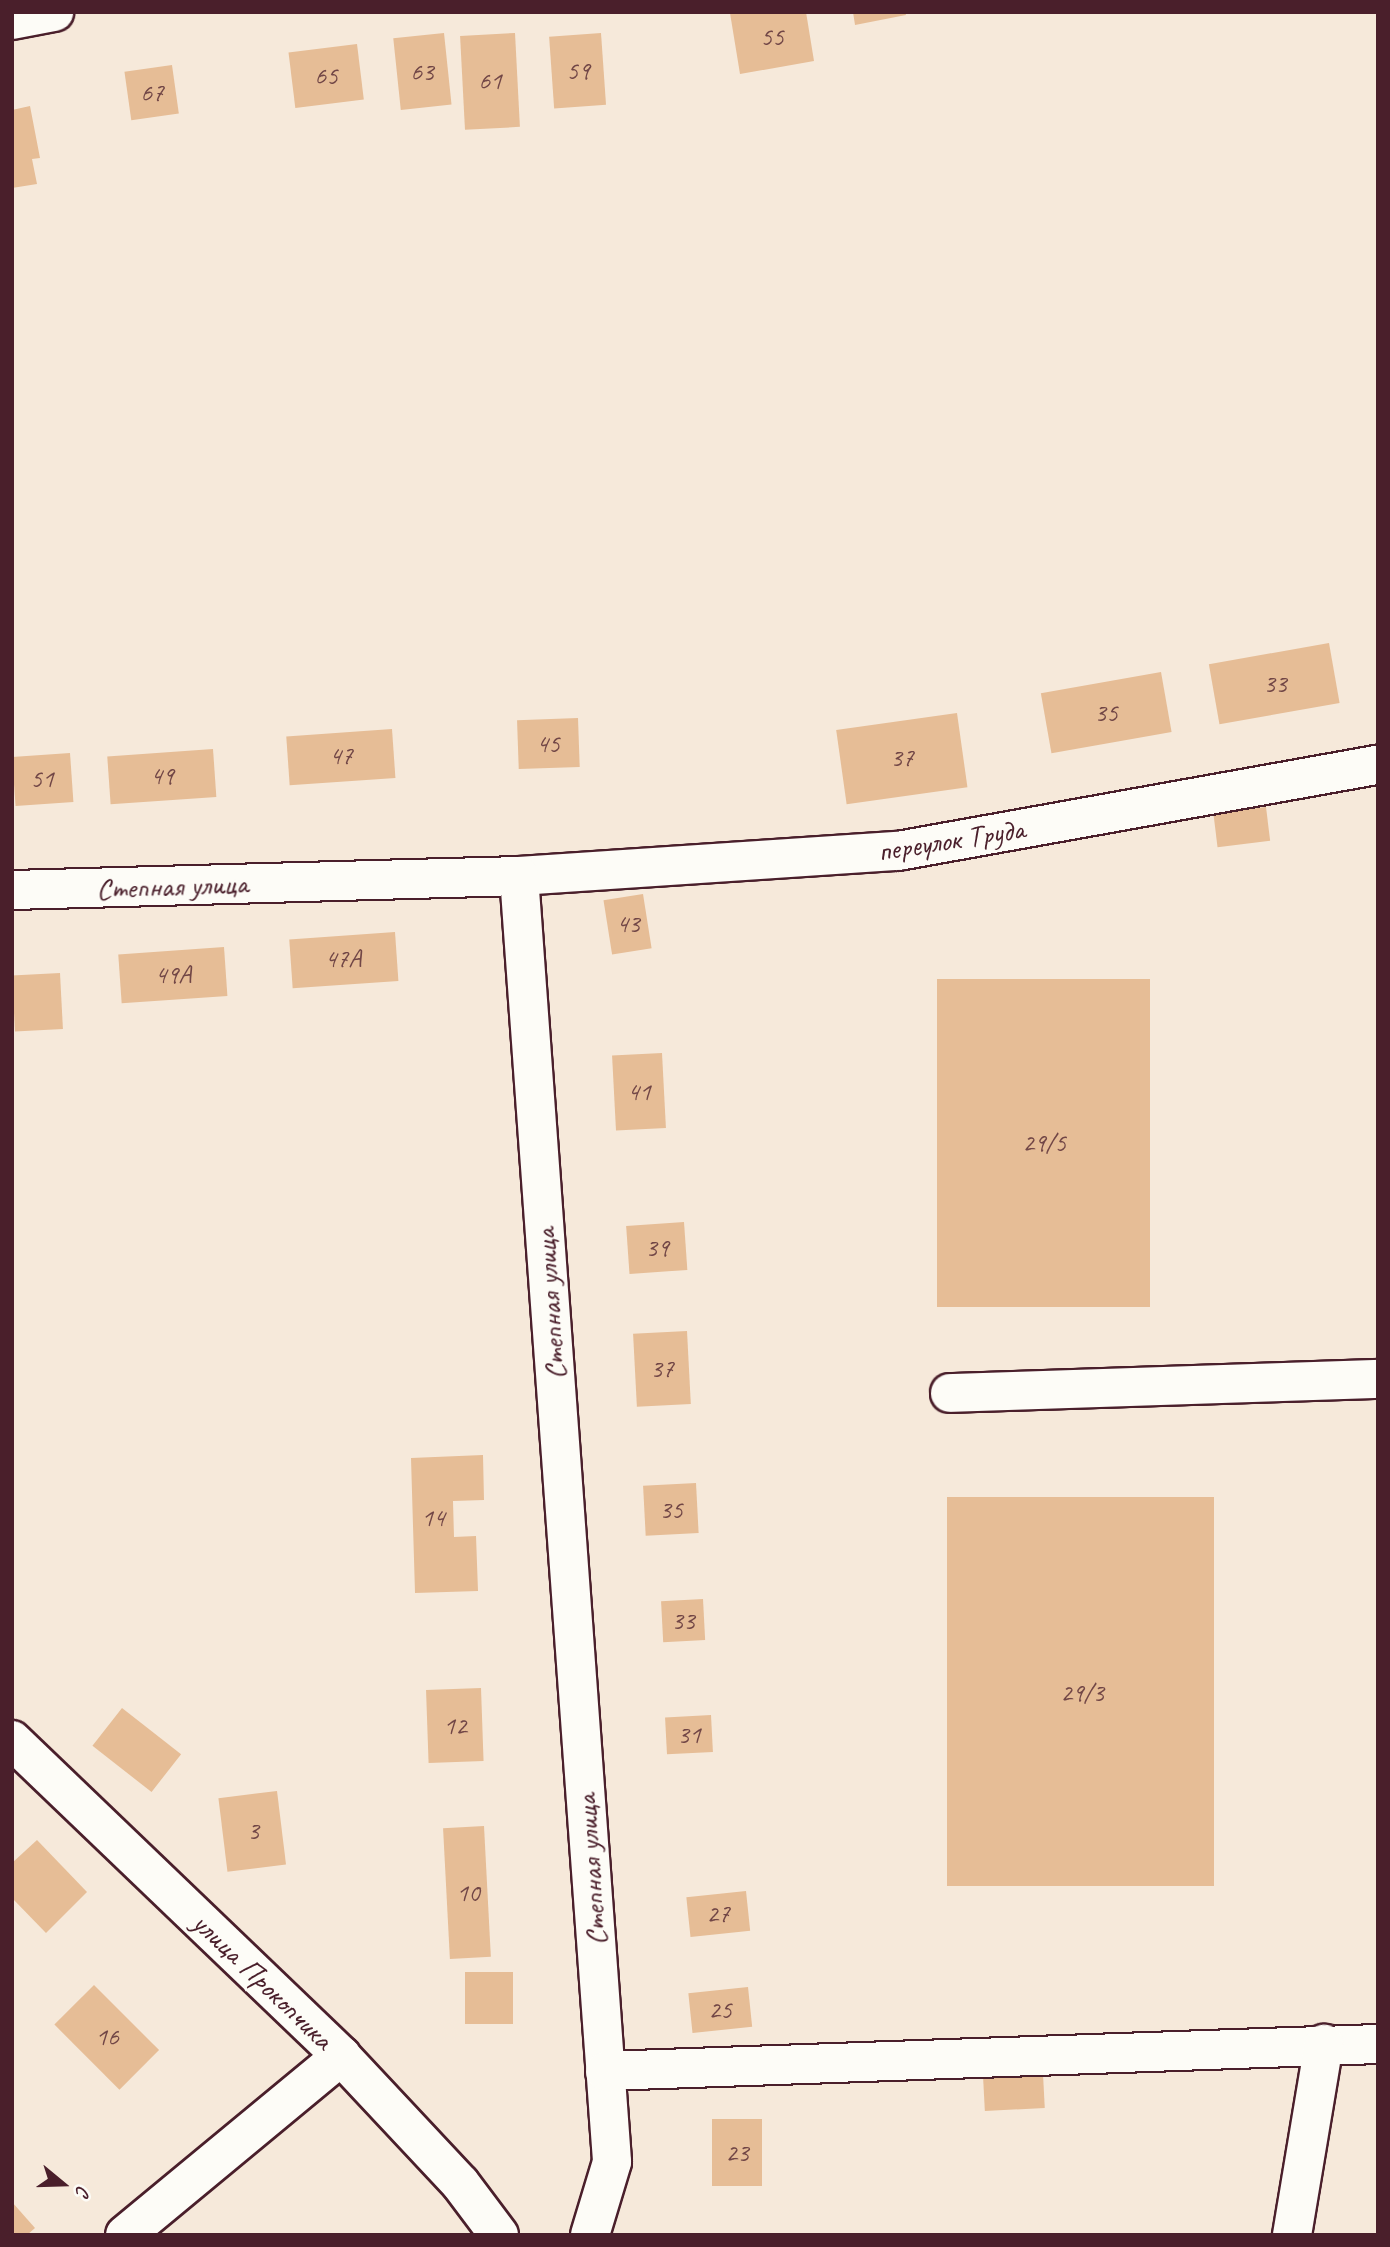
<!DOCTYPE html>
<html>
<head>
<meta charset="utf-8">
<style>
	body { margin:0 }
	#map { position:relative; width:1390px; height:2247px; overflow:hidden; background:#f6e9da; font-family:Caveat,sans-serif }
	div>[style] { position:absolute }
	.building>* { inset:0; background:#e6bd96; transform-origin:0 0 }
	.roads { filter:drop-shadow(2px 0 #4a1f2b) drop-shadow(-2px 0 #4a1f2b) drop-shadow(0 2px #4a1f2b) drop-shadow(0 -2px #4a1f2b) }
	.minor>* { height:38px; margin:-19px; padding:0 19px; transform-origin:19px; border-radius:19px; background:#fdfcf7 }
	span { translate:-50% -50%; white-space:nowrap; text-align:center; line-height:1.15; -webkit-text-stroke:5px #fdfcf7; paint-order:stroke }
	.number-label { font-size:26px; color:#714646 }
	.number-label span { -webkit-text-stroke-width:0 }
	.street-label { font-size:30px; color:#4a1f2b }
	.frame { position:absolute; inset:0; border:14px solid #4a1f2b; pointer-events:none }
	.north { position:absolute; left:28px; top:2149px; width:70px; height:70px; -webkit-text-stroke:5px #fdfcf7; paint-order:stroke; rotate:109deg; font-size:19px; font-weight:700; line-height:28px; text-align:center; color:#4a1f2b }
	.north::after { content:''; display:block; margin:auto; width:24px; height:32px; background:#4a1f2b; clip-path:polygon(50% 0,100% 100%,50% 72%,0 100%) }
</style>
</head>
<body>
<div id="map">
	<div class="building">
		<div style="clip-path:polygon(806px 12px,814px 61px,740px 74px,730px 13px)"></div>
		<div style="clip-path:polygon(853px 12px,905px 12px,906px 15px,855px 25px)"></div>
		<div style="left:444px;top:33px;width:72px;height:51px;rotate:84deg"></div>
		<div style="left:515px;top:33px;width:94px;height:55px;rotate:87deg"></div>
		<div style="left:601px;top:33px;width:72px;height:52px;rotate:86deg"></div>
		<div style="left:357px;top:44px;width:56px;height:69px;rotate:83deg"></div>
		<div style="left:172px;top:65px;width:49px;height:48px;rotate:82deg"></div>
		<div style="clip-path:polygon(30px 106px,40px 158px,32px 159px,37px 184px,12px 188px,12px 110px)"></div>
		<div style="left:1329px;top:643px;width:61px;height:122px;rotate:80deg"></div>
		<div style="left:1161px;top:672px;width:61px;height:122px;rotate:80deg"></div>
		<div style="left:957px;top:713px;width:75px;height:122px;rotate:82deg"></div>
		<div style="left:578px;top:718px;width:49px;height:61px;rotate:88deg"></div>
		<div style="left:392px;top:729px;width:49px;height:106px;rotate:86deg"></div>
		<div style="left:213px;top:749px;width:48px;height:106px;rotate:86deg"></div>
		<div style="left:70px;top:753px;width:49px;height:58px;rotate:86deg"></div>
		<div style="left:1266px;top:807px;width:34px;height:53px;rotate:83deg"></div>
		<div style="left:643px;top:894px;width:55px;height:40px;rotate:81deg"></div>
		<div style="left:395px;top:932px;width:49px;height:106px;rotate:86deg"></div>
		<div style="left:224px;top:947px;width:49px;height:106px;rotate:86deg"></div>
		<div style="left:60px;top:973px;width:56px;height:48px;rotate:87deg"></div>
		<div style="left:937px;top:979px;width:213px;height:328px"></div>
		<div style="left:662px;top:1053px;width:75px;height:50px;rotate:87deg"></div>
		<div style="left:684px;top:1222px;width:48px;height:58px;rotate:86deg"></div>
		<div style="left:687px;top:1331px;width:73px;height:54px;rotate:87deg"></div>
		<div style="clip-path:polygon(483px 1455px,484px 1500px,453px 1501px,454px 1537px,476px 1536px,478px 1591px,415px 1593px,411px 1458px)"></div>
		<div style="left:696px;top:1483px;width:50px;height:53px;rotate:87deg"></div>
		<div style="left:1214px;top:1497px;width:389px;height:267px;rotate:90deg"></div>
		<div style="left:703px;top:1599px;width:41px;height:42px;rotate:87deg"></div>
		<div style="left:481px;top:1688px;width:73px;height:55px;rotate:88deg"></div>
		<div style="left:122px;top:1708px;width:75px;height:48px;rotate:38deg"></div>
		<div style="left:711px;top:1715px;width:37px;height:46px;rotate:87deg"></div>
		<div style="left:277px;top:1791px;width:74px;height:59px;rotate:83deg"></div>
		<div style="left:484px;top:1826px;width:131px;height:41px;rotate:87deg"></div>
		<div style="clip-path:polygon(37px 1840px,87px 1892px,46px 1933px,12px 1898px,12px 1863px)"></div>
		<div style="left:746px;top:1891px;width:40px;height:60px;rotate:84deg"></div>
		<div style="left:465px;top:1972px;width:48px;height:52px"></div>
		<div style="left:94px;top:1985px;width:92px;height:56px;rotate:45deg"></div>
		<div style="left:748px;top:1987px;width:40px;height:60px;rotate:84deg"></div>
		<div style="left:1043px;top:2074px;width:34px;height:60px;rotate:87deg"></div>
		<div style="left:712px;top:2119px;width:50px;height:67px"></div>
		<div style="clip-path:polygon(12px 2202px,35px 2228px,27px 2235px,12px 2235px)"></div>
	</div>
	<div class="roads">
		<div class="minor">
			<div style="left:12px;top:20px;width:43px;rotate:-10.8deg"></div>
			<div style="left:519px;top:876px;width:380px;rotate:-3.8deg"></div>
			<div style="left:898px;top:851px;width:488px;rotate:-10.2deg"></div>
			<div style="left:12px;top:890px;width:507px;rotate:-1.58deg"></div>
			<div style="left:519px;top:876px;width:1289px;rotate:85.86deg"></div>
			<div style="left:612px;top:2162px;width:76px;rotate:106.8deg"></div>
			<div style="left:950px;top:1393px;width:428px;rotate:-1.9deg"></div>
			<div style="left:12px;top:1740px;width:456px;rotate:43.8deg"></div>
			<div style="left:341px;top:2056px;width:174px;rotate:46.9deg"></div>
			<div style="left:460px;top:2183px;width:65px;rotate:53.1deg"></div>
			<div style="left:605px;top:2071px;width:773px;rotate:-2deg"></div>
			<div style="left:125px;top:2235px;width:281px;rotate:-39.6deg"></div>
			<div style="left:1292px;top:2235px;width:194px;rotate:-80.5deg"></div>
		</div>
	</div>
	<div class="number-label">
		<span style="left:772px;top:37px">55</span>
		<span style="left:578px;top:71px">59</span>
		<span style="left:422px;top:72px">63</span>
		<span style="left:326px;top:76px">65</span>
		<span style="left:490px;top:81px">61</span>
		<span style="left:152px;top:93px">67</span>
		<span style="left:1275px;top:684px">33</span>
		<span style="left:1106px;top:713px">35</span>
		<span style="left:548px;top:744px">45</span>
		<span style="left:341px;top:756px">47</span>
		<span style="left:902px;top:758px">37</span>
		<span style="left:162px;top:776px">49</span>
		<span style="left:42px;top:779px">51</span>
		<span style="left:628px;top:924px">43</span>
		<span style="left:343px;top:959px">47А</span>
		<span style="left:173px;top:975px">49А</span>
		<span style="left:639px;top:1092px">41</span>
		<span style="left:1044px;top:1143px">29/5</span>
		<span style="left:657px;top:1248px">39</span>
		<span style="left:662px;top:1369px">37</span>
		<span style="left:671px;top:1510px">35</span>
		<span style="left:433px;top:1518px">14</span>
		<span style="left:683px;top:1621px">33</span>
		<span style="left:1082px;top:1693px">29/3</span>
		<span style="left:455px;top:1726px">12</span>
		<span style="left:689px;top:1735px">31</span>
		<span style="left:253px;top:1831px">3</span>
		<span style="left:468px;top:1893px">10</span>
		<span style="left:718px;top:1914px">27</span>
		<span style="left:720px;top:2010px">25</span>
		<span style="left:107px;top:2037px">16</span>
		<span style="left:737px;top:2153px">23</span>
	</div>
	<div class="street-label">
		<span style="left:951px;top:840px;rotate:-9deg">переулок Труда</span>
		<span style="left:172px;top:886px;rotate:-2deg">Степная улица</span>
		<span style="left:550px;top:1304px;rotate:-94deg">Степная улица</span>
		<span style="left:591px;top:1870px;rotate:-94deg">Степная улица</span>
		<span style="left:263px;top:1981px;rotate:44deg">улица Прокопчика</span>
	</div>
	<div class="frame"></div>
	<div class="north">С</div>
</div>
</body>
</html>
